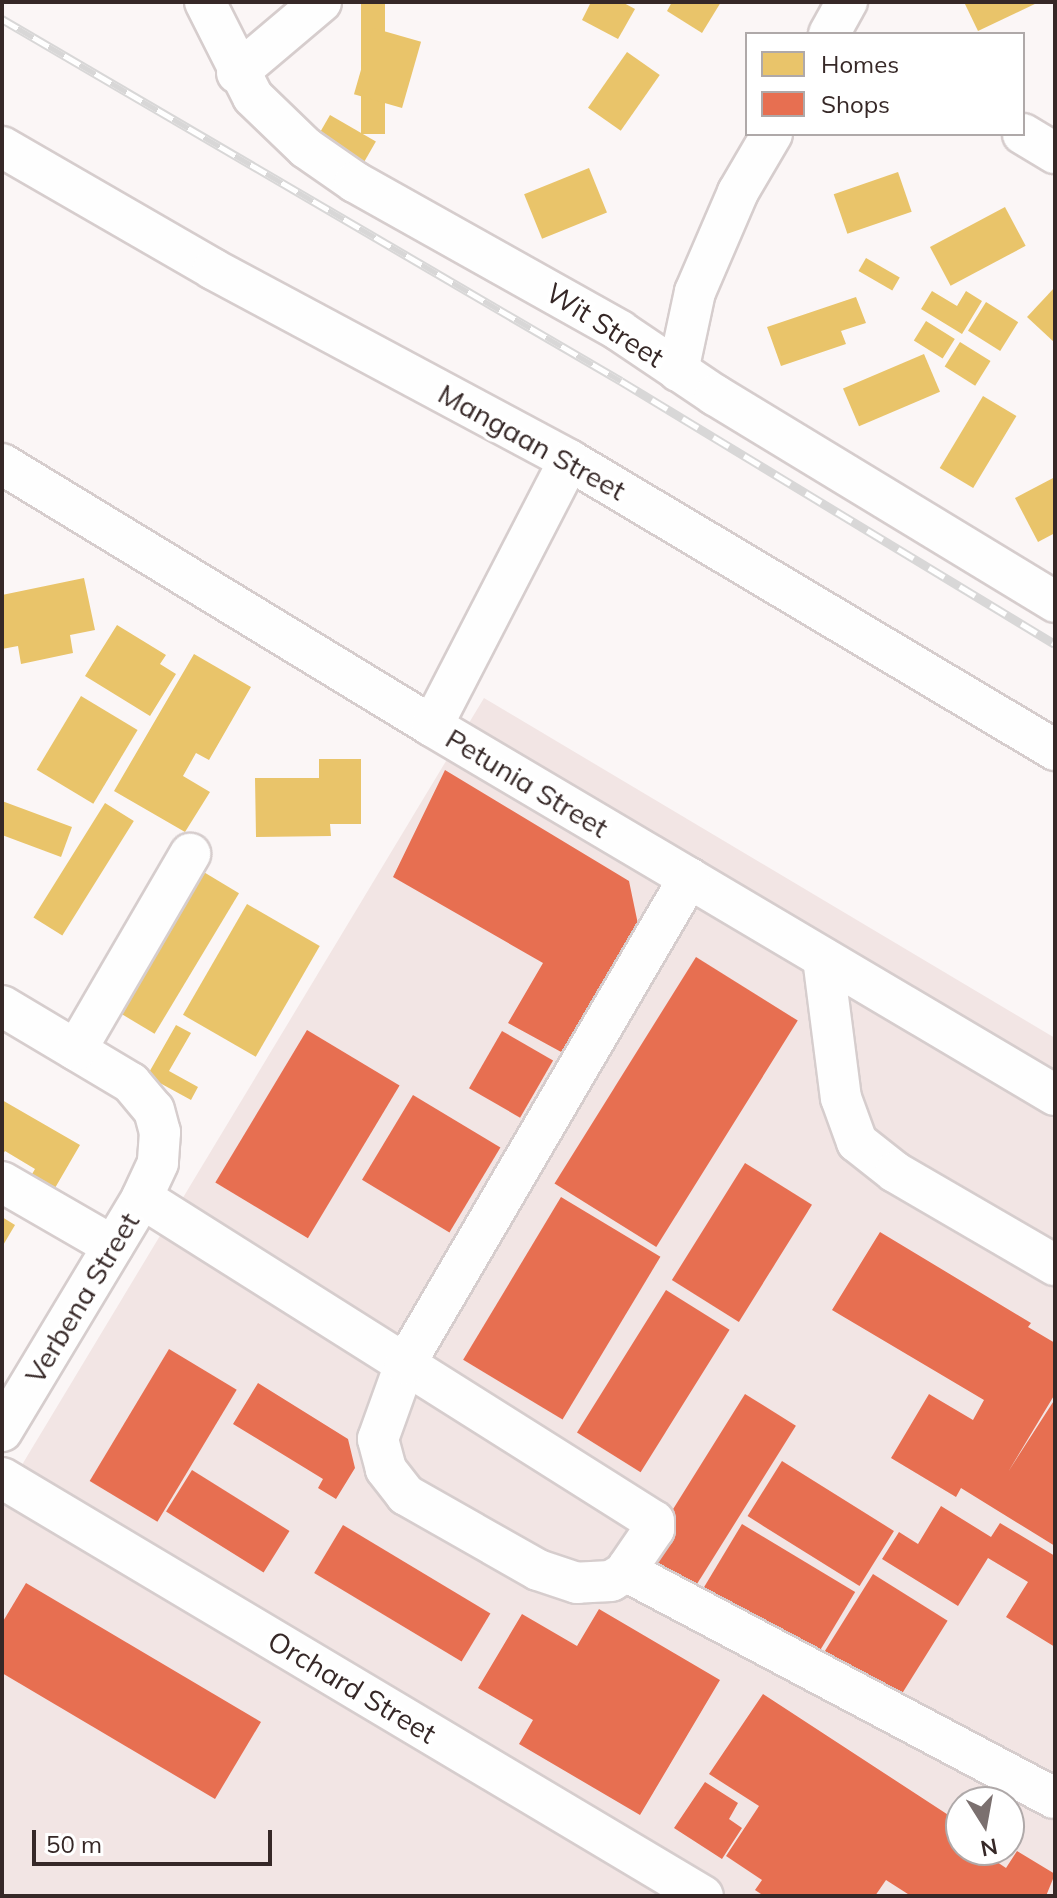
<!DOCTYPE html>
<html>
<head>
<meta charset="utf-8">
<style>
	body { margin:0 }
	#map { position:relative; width:1057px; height:1898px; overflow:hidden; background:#fbf6f6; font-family:Mulish,sans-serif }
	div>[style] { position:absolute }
	.built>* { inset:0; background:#f2e5e4 }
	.homes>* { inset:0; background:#e9c46a; transform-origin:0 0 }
	.shops>* { inset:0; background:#e76f51; transform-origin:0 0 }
	.roads { filter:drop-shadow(2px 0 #d6cdcd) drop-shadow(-2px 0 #d6cdcd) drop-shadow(0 2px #d6cdcd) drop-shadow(0 -2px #d6cdcd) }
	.minor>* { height:40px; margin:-20px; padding:0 20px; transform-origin:20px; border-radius:20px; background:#fefefe }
	.rail>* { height:9px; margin-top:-4.5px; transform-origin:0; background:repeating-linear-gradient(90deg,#fff 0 18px,#d8d7d7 0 36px); box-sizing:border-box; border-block:2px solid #d8d7d7 }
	span { translate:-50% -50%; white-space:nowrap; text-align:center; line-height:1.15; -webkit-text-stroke:8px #fff; paint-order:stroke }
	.street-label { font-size:28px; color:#362827 }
	.frame { position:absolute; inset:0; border:4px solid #362827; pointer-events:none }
	.legend { position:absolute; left:745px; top:32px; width:280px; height:104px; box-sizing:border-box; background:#fff; border:2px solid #afa9a9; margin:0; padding:10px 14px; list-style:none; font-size:24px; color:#362827 }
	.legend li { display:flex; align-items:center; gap:16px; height:40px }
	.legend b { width:40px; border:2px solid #afa9a9 }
	.north { position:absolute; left:945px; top:1786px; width:80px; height:80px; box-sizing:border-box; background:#fff; border:2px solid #afa9a9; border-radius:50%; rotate:169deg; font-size:22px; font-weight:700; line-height:32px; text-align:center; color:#362827 }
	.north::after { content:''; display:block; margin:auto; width:28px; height:36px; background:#7b706f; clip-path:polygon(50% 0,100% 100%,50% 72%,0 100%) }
	.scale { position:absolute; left:32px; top:1830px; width:240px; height:36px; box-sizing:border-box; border:4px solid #362827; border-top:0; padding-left:10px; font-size:24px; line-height:28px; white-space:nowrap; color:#362827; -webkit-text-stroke:6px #fff; paint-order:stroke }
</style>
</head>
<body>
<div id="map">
	<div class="built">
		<div style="clip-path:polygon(evenodd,484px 698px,1055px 1038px,1055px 1896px,2px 1896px,2px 1498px,484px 698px,961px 1802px,1009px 1802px,1009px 1850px,961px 1850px,961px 1802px)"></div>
	</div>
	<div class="homes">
		<div style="left:361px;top:2px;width:24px;height:132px"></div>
		<div style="clip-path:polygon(591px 2px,622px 2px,635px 9px,618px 39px,582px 20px)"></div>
		<div style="clip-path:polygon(672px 2px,721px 2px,702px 33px,667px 11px)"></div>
		<div style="clip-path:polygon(964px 2px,1039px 2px,978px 31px)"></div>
		<div style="left:373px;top:28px;width:50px;height:69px;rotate:16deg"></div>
		<div style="left:627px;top:52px;width:40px;height:68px;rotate:35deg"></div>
		<div style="left:330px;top:115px;width:53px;height:32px;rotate:30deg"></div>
		<div style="left:589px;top:168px;width:48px;height:70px;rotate:68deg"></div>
		<div style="left:898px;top:172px;width:42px;height:68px;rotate:71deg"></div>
		<div style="left:1005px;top:207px;width:44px;height:85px;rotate:62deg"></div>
		<div style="left:866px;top:258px;width:39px;height:15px;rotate:30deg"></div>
		<div style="clip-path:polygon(1055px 287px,1055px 343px,1027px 317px)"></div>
		<div style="clip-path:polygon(932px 291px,957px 306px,966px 291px,982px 301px,962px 334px,921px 309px)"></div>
		<div style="clip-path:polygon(856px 297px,866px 323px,841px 331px,846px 344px,781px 366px,767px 327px)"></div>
		<div style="left:986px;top:302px;width:38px;height:34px;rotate:32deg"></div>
		<div style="left:926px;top:321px;width:34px;height:23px;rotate:32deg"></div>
		<div style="left:960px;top:342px;width:36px;height:29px;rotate:32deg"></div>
		<div style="left:924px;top:354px;width:41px;height:88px;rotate:67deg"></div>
		<div style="left:983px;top:396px;width:39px;height:84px;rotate:31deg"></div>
		<div style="clip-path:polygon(1055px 477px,1055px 533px,1038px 542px,1015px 498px)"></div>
		<div style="clip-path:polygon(84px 578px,95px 630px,70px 635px,73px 653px,21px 664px,18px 646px,2px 649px,2px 595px)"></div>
		<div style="clip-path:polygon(117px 625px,166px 655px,160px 664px,176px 674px,150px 716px,85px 676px)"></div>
		<div style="clip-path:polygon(194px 654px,251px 687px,209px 760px,196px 753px,183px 776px,210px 792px,185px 832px,114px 791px)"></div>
		<div style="left:81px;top:696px;width:66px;height:86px;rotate:31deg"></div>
		<div style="clip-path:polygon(319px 759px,361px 759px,361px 824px,330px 824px,331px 836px,256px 837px,255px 778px,319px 778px)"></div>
		<div style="clip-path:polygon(2px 801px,72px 827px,61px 857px,2px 835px)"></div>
		<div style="left:105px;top:803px;width:34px;height:135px;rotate:32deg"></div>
		<div style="left:197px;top:868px;width:49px;height:164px;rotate:31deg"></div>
		<div style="left:247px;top:904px;width:84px;height:128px;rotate:30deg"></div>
		<div style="clip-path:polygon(176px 1025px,191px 1033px,169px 1071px,198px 1087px,191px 1100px,147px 1076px)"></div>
		<div style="clip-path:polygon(2px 1100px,80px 1145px,48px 1200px,25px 1186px,35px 1169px,5px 1151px,2px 1156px)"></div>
		<div style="clip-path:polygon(2px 1217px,15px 1225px,2px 1247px)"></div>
	</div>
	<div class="shops">
		<div style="clip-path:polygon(445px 770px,629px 881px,639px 929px,563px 1053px,508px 1023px,543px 963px,393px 877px)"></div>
		<div style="left:696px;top:957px;width:120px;height:267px;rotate:32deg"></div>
		<div style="left:307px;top:1030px;width:108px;height:178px;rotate:31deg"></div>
		<div style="left:502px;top:1031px;width:59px;height:66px;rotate:30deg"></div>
		<div style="left:413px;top:1095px;width:102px;height:99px;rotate:31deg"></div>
		<div style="left:745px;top:1163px;width:79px;height:138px;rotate:32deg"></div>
		<div style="left:561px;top:1197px;width:116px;height:190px;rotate:31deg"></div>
		<div style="clip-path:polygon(880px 1232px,1031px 1323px,1028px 1327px,1055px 1343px,1055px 1394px,1008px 1472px,1055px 1399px,1055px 1546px,961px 1488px,956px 1497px,891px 1458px,929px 1394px,973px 1420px,984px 1400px,832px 1310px)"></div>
		<div style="left:666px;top:1290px;width:75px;height:168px;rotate:32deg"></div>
		<div style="left:169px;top:1349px;width:79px;height:154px;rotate:31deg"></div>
		<div style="clip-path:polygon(258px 1383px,348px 1439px,355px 1468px,336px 1499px,318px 1488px,323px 1479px,233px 1424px)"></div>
		<div style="left:745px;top:1394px;width:60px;height:202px;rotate:32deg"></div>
		<div style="left:782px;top:1461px;width:132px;height:65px;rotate:32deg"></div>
		<div style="left:192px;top:1470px;width:115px;height:49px;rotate:32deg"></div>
		<div style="clip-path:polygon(941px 1506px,991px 1537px,1000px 1523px,1055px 1556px,1055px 1647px,1006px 1617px,1028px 1582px,988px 1558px,958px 1606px,882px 1559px,899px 1532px,918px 1544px)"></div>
		<div style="left:742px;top:1524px;width:132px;height:75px;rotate:31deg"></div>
		<div style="left:343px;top:1525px;width:172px;height:56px;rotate:31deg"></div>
		<div style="left:873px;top:1574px;width:88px;height:112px;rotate:32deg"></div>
		<div style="clip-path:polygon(26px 1583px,261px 1722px,215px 1799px,2px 1673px,2px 1623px)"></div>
		<div style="clip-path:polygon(599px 1609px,720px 1680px,640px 1815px,519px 1744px,533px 1720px,478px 1688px,522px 1614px,577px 1646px)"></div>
		<div style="clip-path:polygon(763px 1694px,956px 1820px,949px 1830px,961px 1838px,961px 1850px,979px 1850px,1006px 1868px,1017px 1851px,1055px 1874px,1046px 1896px,911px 1896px,886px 1880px,875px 1896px,764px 1896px,755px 1890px,762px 1880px,726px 1856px,759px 1806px,709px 1774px)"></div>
		<div style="clip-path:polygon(705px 1782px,738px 1803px,729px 1819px,742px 1828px,722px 1859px,674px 1828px)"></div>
	</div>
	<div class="roads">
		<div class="minor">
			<div style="left:205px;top:2px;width:106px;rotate:63.2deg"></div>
			<div style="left:253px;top:97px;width:74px;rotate:43.9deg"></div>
			<div style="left:306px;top:148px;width:60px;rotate:34.8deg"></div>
			<div style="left:355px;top:182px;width:304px;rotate:29.3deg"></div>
			<div style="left:620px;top:331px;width:115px;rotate:34deg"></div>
			<div style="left:715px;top:395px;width:398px;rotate:31.3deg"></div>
			<div style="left:829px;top:34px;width:37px;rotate:-61deg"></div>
			<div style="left:237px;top:73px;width:110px;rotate:-40.2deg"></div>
			<div style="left:1023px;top:134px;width:37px;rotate:31deg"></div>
			<div style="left:2px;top:147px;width:244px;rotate:30deg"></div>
			<div style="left:213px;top:269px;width:404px;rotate:28.2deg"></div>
			<div style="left:569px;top:460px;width:566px;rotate:30.82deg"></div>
			<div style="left:678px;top:371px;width:81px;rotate:-77.9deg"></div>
			<div style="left:695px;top:292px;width:109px;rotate:-66.7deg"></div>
			<div style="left:738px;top:192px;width:67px;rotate:-59.6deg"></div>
			<div style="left:2px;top:464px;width:504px;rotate:31.35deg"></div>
			<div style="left:432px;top:726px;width:724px;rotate:30.64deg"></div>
			<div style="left:432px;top:726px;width:299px;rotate:-62.7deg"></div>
			<div style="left:823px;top:958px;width:141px;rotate:82.7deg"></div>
			<div style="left:841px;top:1098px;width:47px;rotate:70deg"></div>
			<div style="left:857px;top:1142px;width:48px;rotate:38.3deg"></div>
			<div style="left:895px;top:1172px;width:185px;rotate:30.2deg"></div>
			<div style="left:2px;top:1006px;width:150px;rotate:30.8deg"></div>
			<div style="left:131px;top:1083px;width:35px;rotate:50deg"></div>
			<div style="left:154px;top:1110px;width:23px;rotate:75deg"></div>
			<div style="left:160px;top:1132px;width:31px;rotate:94deg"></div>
			<div style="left:158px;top:1163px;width:38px;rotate:115deg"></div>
			<div style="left:142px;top:1198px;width:272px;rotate:121deg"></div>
			<div style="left:76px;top:1050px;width:227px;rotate:-59.8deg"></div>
			<div style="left:2px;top:1182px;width:128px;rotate:30deg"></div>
			<div style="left:142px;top:1198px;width:605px;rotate:32.25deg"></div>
			<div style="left:654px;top:1521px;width:8px;rotate:90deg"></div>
			<div style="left:654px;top:1529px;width:46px;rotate:124.4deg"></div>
			<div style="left:628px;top:1567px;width:9px;rotate:58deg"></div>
			<div style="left:633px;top:1575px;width:476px;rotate:27.9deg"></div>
			<div style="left:2px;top:1478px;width:816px;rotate:30.81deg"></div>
			<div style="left:629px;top:1570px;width:21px;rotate:149deg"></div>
			<div style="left:611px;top:1581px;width:34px;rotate:177deg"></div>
			<div style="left:577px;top:1583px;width:41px;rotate:-161.6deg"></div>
			<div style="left:538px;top:1570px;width:152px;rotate:-150.4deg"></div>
			<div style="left:406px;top:1495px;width:33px;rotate:-128deg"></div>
			<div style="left:386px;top:1469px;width:31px;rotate:-105deg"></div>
			<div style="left:378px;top:1439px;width:80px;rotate:-70.2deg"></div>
			<div style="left:405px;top:1364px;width:563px;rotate:-59.7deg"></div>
		</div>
	</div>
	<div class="rail">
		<div style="left:2px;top:19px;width:717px;rotate:30.32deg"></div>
		<div style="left:621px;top:381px;width:507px;rotate:31.22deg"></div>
	</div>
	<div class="street-label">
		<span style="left:605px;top:325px;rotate:32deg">Wit Street</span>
		<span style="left:532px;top:442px;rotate:29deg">Mangaan Street</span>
		<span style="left:527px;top:783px;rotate:31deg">Petunia Street</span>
		<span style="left:82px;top:1298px;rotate:-59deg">Verbena Street</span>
		<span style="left:352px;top:1687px;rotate:31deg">Orchard Street</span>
	</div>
	<div class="frame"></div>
	<ul class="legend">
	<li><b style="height:22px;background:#e9c46a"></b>Homes</li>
	<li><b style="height:22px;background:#e76f51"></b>Shops</li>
	</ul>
	<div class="north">N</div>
	<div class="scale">50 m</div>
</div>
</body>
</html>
